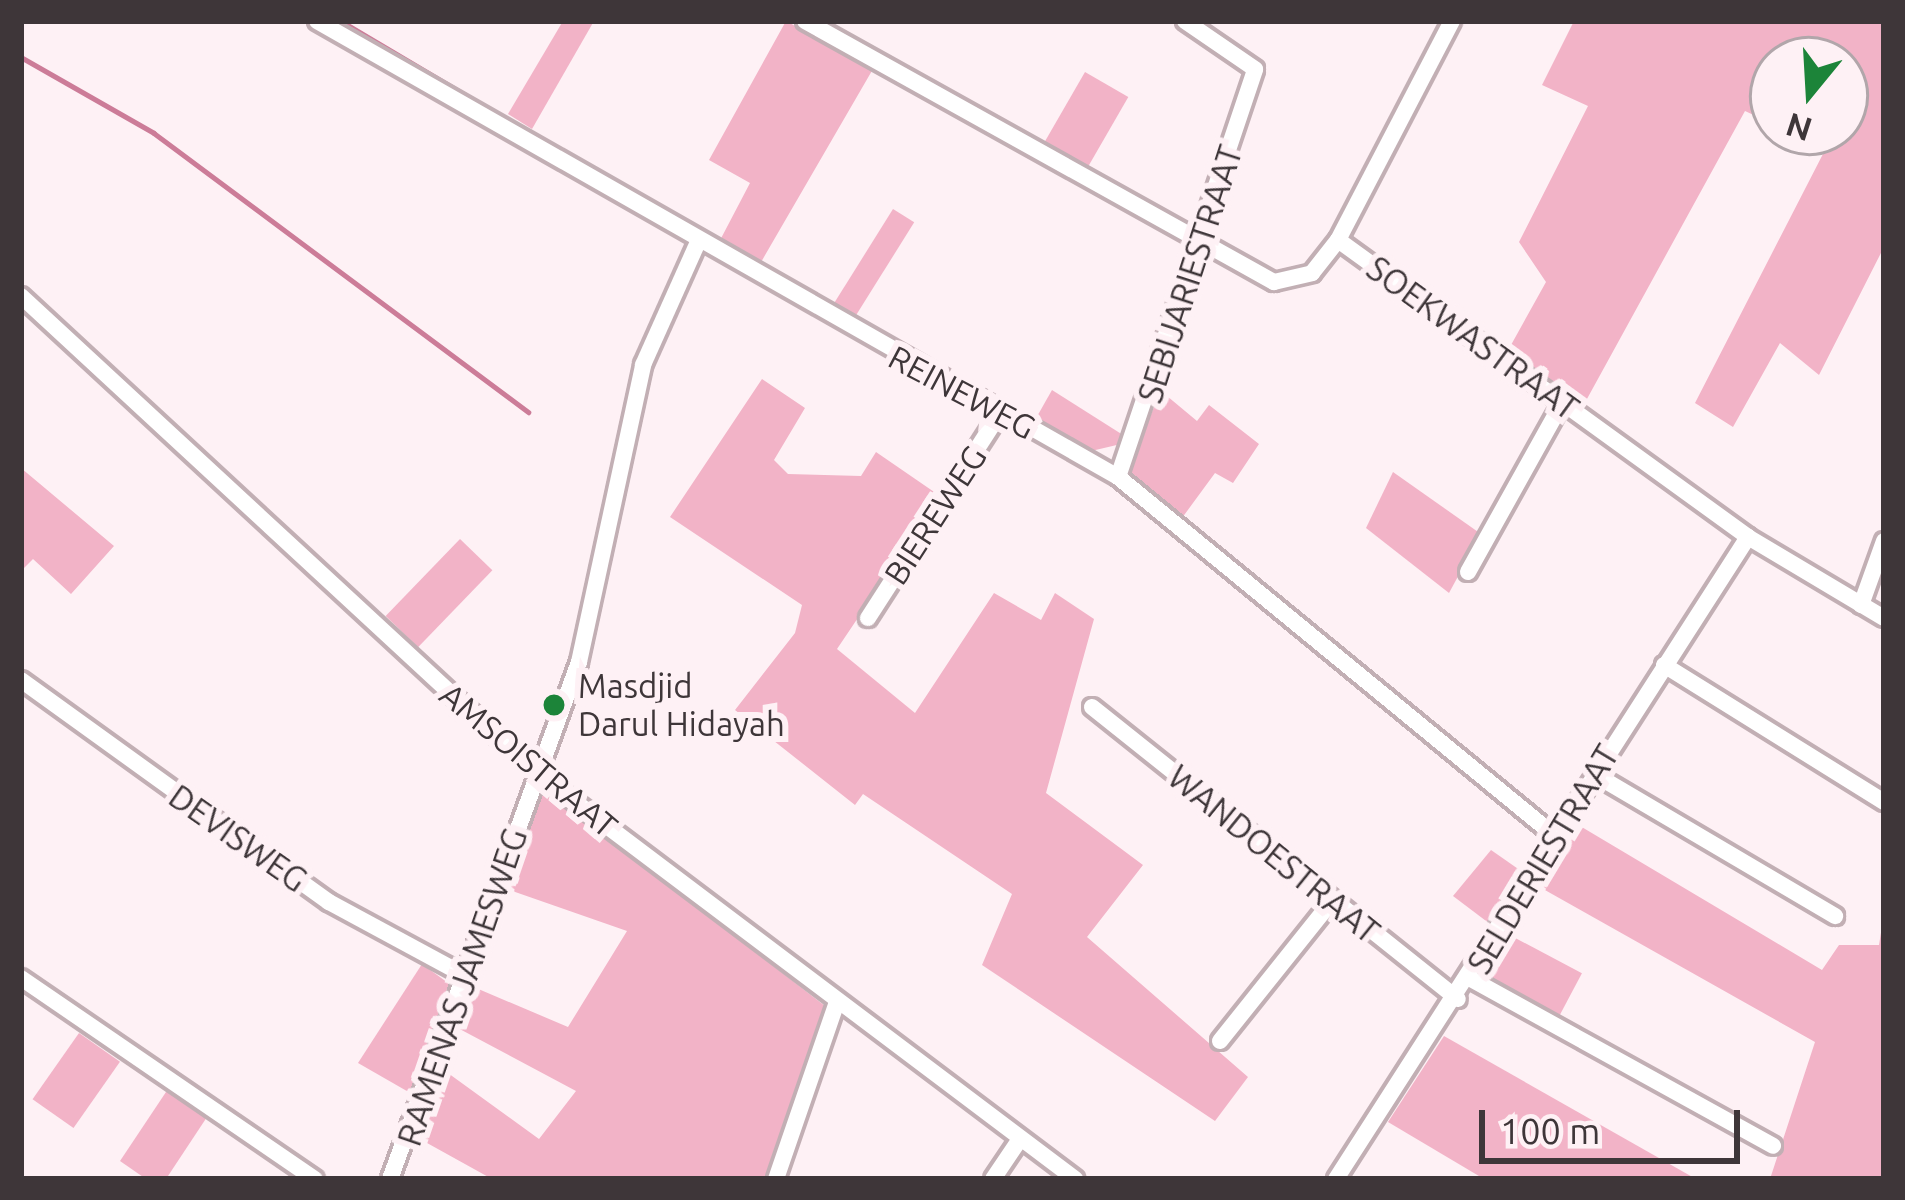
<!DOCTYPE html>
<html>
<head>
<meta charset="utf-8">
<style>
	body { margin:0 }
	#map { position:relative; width:1905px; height:1200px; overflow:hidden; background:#fef1f5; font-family:Ubuntu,sans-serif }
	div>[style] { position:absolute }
	.green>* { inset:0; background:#f2b3c7; transform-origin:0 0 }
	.stream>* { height:4.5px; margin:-2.25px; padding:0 2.25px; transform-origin:2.25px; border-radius:2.25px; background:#cc7c98 }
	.roads { filter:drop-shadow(3px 0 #c2afb4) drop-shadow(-3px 0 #c2afb4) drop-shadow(0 3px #c2afb4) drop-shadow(0 -3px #c2afb4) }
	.minor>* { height:16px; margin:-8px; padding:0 8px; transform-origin:8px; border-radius:8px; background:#fff }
	.dots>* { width:33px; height:33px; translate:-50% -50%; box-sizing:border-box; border:6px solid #fef1f5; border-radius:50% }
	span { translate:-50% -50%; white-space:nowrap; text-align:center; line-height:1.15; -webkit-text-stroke:12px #fef1f5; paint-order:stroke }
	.street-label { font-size:33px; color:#3e3639 }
	.poi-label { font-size:33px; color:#3e3639 }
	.left { translate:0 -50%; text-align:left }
	.frame { position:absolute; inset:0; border:24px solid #3e3639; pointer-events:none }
	.north { position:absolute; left:1749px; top:36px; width:120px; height:120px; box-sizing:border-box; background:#fef1f5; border:3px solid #b1a6aa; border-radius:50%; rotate:198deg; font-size:33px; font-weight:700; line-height:48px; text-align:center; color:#3e3639 }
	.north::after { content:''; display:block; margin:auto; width:42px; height:54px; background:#1c8439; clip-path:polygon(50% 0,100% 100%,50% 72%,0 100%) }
	.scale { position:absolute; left:1479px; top:1110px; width:261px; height:54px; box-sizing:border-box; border:6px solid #3e3639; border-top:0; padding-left:15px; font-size:36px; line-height:42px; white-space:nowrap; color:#3e3639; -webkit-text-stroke:9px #fef1f5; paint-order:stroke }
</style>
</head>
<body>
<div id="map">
	<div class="green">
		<div style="clip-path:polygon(563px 21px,594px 21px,532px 129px,508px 114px)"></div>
		<div style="clip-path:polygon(786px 21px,873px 69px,757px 269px,717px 246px,750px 183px,709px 160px)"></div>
		<div style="clip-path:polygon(1574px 21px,1884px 21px,1884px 247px,1819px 375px,1780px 343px,1733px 427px,1695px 403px,1824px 152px,1787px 132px,1845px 132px,1845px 60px,1773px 60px,1773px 124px,1745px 111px,1582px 408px,1506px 354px,1546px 282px,1519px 242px,1588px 106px,1542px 85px)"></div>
		<div style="left:1085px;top:72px;width:50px;height:84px;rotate:30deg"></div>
		<div style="left:893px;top:209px;width:25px;height:121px;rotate:32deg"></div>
		<div style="clip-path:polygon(762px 379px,805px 408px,774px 460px,788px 474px,861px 476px,876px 452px,940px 496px,837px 649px,915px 713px,994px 593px,1041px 620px,1055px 593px,1094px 619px,1046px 793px,1143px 865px,1087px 937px,1248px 1077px,1215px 1121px,982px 965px,1012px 894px,863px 794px,855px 805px,735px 710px,795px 633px,802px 605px,670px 517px)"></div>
		<div style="clip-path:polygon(1052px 390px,1123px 435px,1121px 444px,1087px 452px,1035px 420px)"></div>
		<div style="clip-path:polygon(1161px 391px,1197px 421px,1209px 405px,1259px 444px,1233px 483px,1215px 473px,1182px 518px,1126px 472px)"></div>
		<div style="clip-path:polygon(21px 468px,114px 546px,71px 594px,33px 559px,21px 571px)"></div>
		<div style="clip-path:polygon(1393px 472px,1481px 534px,1449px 593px,1366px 528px)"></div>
		<div style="left:460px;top:539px;width:45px;height:107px;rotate:44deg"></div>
		<div style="clip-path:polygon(544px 789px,825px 1006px,766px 1179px,492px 1179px,418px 1138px,441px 1068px,539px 1139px,576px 1091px,454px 1026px,469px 985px,568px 1027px,627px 931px,504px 888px)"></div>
		<div style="clip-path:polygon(1575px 823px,1822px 970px,1839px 945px,1879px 945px,1884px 914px,1884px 1179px,1770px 1179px,1815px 1042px,1536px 885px)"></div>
		<div style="clip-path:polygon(1491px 850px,1524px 873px,1494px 927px,1453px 896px)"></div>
		<div style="left:1506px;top:933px;width:86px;height:48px;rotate:28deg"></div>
		<div style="clip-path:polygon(422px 964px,455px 988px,419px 1098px,358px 1063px)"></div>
		<div style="left:79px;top:1033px;width:50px;height:81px;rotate:35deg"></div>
		<div style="clip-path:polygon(1444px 1036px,1696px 1179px,1484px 1179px,1388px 1122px)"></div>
		<div style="clip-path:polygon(170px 1086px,209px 1114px,166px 1179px,146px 1179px,120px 1161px)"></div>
	</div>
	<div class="stream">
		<div style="left:341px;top:21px;width:192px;rotate:30.7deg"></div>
		<div style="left:21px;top:57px;width:153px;rotate:29.7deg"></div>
		<div style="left:154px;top:133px;width:467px;rotate:36.7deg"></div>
	</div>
	<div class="roads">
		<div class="minor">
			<div style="left:317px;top:21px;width:922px;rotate:29.65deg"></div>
			<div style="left:1118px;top:477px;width:566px;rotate:39.4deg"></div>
			<div style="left:805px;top:21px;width:537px;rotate:29.1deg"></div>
			<div style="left:1274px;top:282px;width:39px;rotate:-13deg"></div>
			<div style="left:1312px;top:273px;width:42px;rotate:-51.8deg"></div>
			<div style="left:1338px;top:240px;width:506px;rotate:35.92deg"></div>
			<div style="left:1748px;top:537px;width:158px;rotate:30.8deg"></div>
			<div style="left:1338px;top:240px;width:247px;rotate:-62.5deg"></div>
			<div style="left:21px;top:296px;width:704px;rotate:42.76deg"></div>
			<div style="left:538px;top:774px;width:673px;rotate:37.02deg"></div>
			<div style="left:1118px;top:477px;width:430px;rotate:-71.4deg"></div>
			<div style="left:1255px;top:69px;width:85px;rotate:-145.6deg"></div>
			<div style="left:1468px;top:572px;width:193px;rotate:-60.9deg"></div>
			<div style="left:1861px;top:605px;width:68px;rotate:-70.2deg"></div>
			<div style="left:868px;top:618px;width:245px;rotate:-57.2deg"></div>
			<div style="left:1664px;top:665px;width:259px;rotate:31.9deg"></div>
			<div style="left:21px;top:680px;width:380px;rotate:35.8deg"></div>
			<div style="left:329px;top:902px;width:156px;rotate:28.4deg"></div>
			<div style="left:1092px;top:707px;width:468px;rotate:38.6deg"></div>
			<div style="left:1594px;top:774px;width:280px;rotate:30.5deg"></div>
			<div style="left:21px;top:978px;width:356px;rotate:34.4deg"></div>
			<div style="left:1471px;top:979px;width:345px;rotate:28.9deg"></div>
			<div style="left:1220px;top:1041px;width:178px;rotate:-51.4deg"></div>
			<div style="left:390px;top:1179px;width:550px;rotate:-69.92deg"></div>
			<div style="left:579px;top:662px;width:304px;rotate:-77.8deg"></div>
			<div style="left:643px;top:365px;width:133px;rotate:-65.9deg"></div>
			<div style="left:776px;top:1179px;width:184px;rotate:-71deg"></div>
			<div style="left:993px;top:1179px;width:48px;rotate:-56deg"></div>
			<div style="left:1336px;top:1179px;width:763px;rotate:-57.31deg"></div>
		</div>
	</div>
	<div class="dots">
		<div style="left:554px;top:705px;background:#1c8439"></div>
	</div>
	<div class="street-label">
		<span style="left:1190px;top:274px;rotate:-72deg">SEBIJARIESTRAAT</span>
		<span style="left:1473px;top:338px;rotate:36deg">SOEKWASTRAAT</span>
		<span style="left:962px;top:392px;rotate:28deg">REINEWEG</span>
		<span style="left:935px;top:515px;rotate:-57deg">BIEREWEG</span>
		<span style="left:529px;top:760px;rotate:40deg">AMSOISTRAAT</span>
		<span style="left:238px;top:838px;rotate:35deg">DEVISWEG</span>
		<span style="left:1274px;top:854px;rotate:39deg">WANDOESTRAAT</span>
		<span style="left:1543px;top:859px;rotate:-59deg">SELDERIESTRAAT</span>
		<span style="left:462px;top:987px;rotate:-71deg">RAMENAS JAMESWEG</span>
	</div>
	<div class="poi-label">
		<span class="left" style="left:578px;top:705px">Masdjid<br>Darul Hidayah</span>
	</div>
	<div class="frame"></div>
	<div class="north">N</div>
	<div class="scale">100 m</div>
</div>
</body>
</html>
